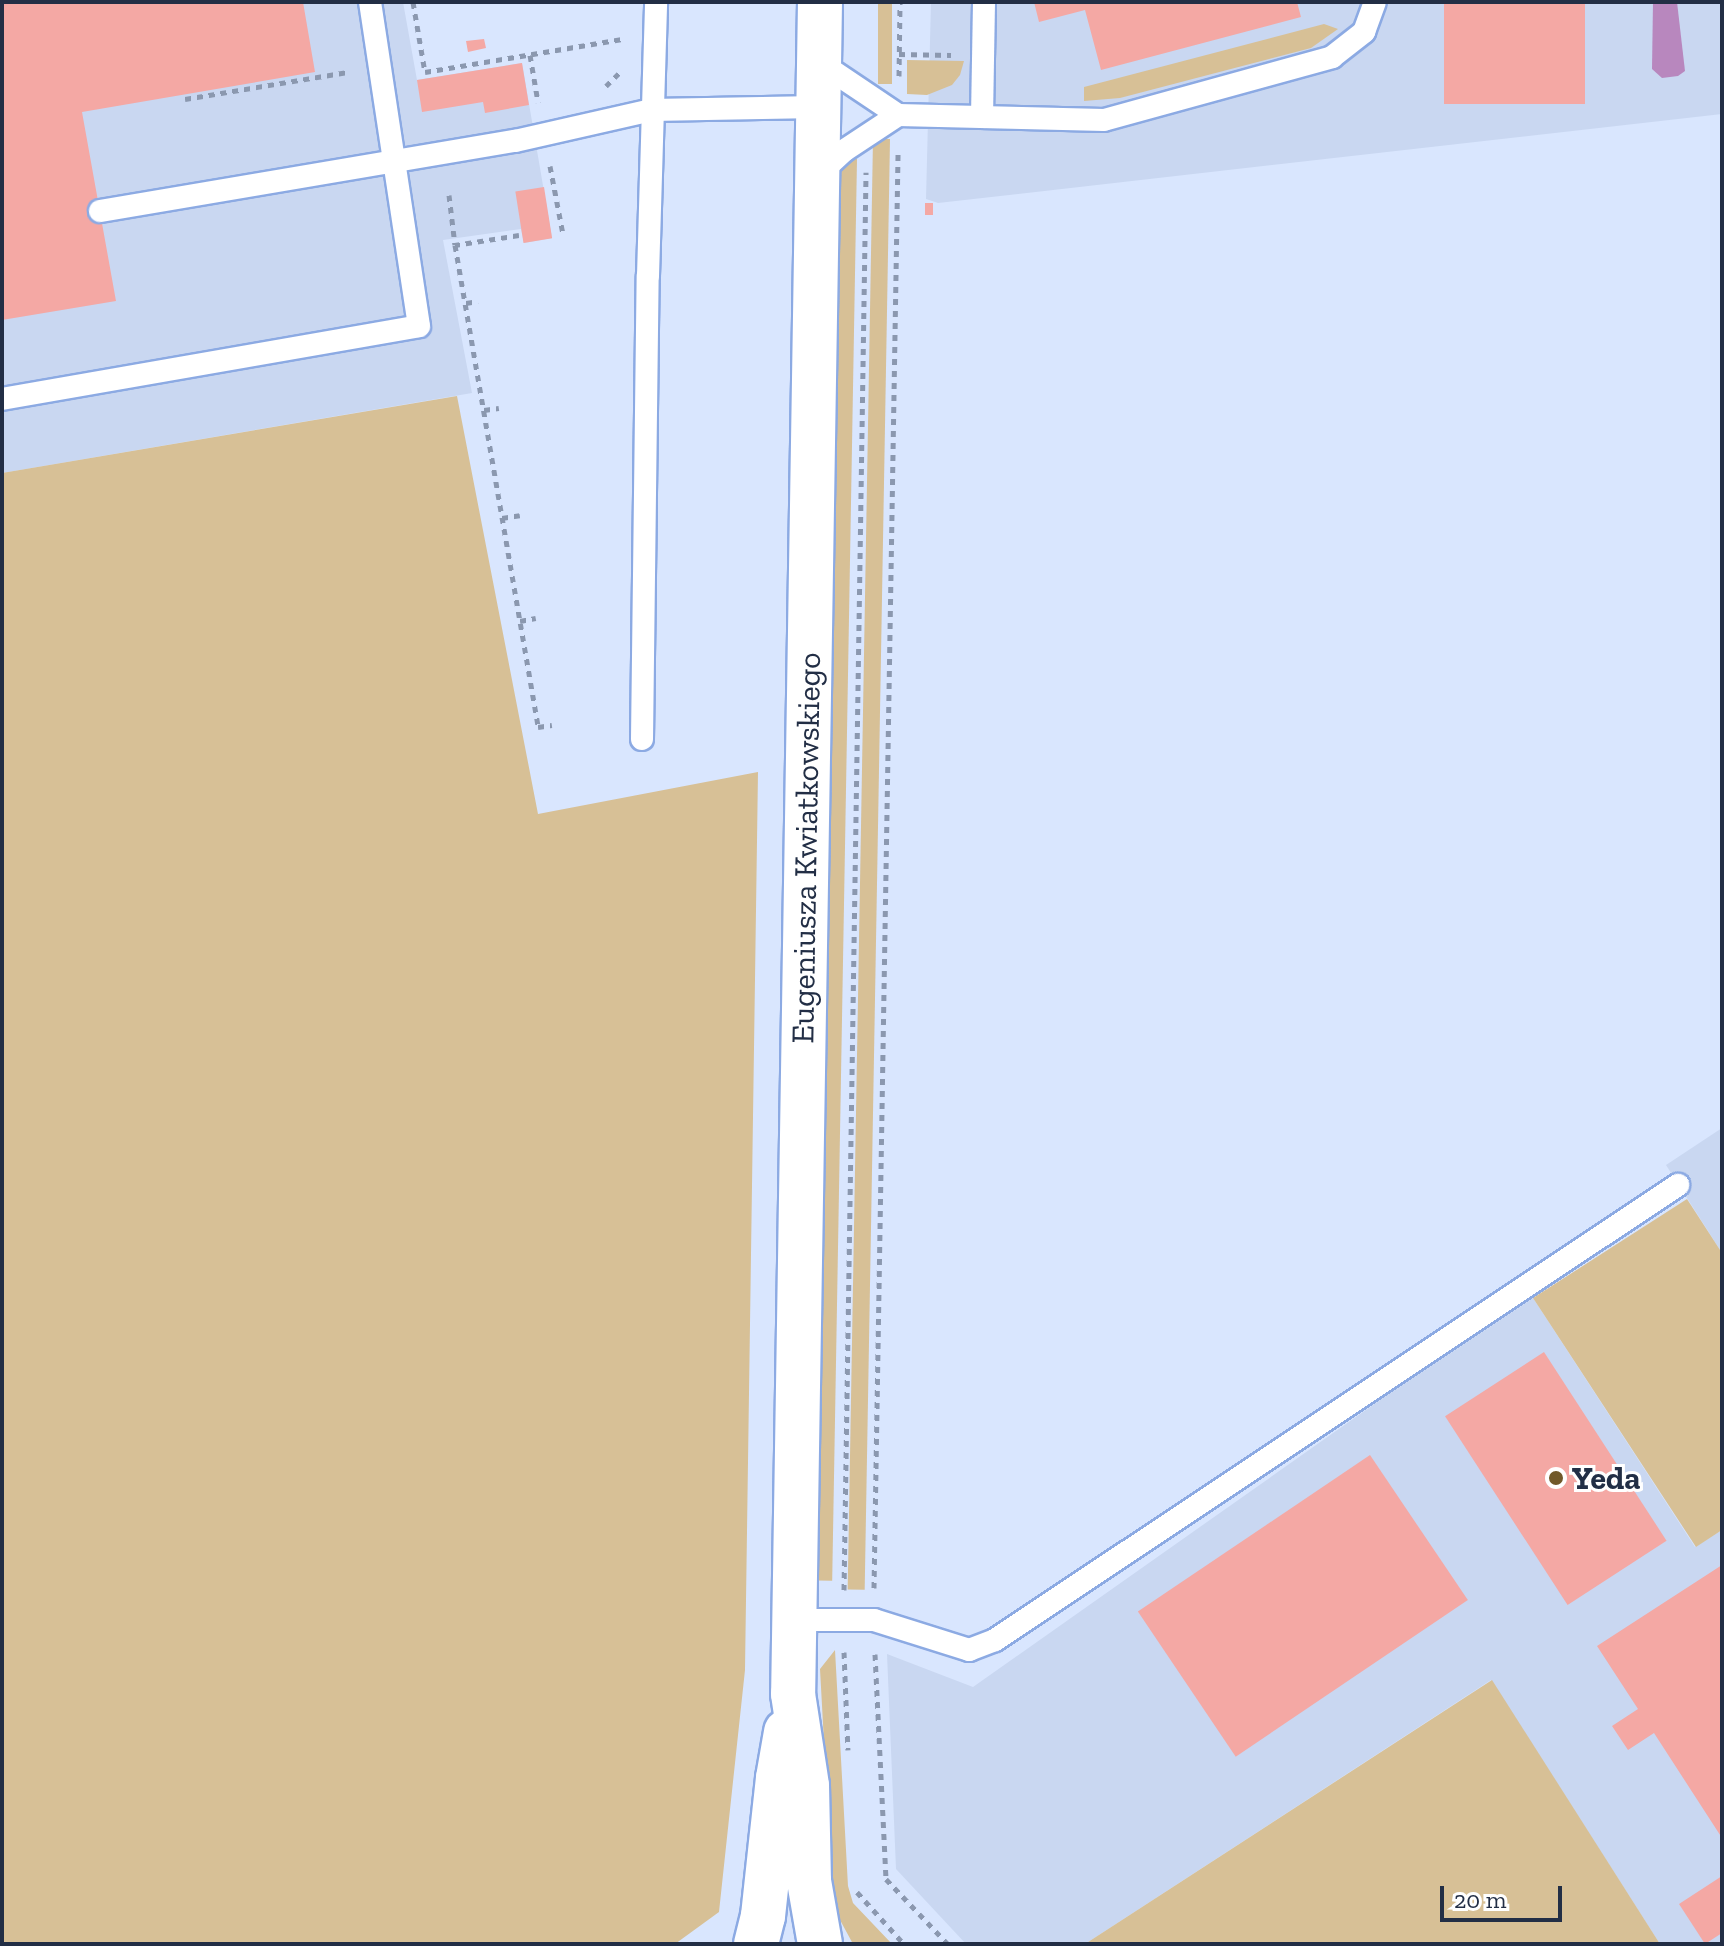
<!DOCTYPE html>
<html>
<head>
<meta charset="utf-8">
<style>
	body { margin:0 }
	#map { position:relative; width:1724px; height:1946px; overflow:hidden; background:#d9e6fe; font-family:"Zilla Slab",serif }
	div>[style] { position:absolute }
	.built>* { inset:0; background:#c9d7f1 }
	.green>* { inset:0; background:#d7c096; transform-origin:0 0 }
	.water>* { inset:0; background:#b887be }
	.building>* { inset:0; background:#f4a8a4; transform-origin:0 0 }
	.path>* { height:5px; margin-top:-2.5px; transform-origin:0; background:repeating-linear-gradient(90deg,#8b98af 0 6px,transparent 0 12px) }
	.roads { filter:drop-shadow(2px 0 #8caae3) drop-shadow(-2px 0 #8caae3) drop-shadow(0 2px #8caae3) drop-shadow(0 -2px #8caae3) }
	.lane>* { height:22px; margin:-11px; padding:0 11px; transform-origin:11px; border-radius:11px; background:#fff }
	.secondary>* { height:44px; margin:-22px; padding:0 22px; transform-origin:22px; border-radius:22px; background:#fff }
	.dots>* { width:22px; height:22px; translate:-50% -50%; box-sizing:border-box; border:4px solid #fff; border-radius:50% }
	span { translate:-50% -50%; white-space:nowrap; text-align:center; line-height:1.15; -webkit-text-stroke:6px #fff; paint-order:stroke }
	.street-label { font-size:32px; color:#222e45 }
	.poi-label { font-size:32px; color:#222e45; font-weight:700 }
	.left { translate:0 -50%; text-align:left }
	.frame { position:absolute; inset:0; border:4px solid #222e45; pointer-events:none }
	.scale { position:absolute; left:1440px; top:1886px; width:122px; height:36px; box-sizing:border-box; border:4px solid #222e45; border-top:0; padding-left:10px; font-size:24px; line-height:28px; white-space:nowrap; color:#222e45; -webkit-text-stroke:6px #fff; paint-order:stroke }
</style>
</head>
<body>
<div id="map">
	<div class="built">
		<div style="clip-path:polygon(2px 2px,403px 2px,417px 80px,522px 63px,552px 238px,524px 243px,521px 229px,443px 240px,472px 393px,2px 473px)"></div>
		<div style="clip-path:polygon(931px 2px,1722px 2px,1722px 114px,938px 203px,926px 199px)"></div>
		<div style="clip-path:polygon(1722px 1128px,1722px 1253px,1666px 1165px)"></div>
		<div style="clip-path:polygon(1533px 1298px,1695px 1547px,1722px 1530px,1722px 1944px,1660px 1944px,1491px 1680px,1085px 1944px,966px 1944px,896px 1869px,887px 1654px,973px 1687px,1380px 1400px)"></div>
	</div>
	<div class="green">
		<div style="left:878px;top:2px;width:14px;height:82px"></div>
		<div style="clip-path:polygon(1324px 24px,1338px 29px,1311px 48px,1120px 98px,1084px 101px,1084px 87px)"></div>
		<div style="clip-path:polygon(907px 60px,964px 61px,960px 75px,952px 85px,927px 95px,907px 94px)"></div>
		<div style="left:890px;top:139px;width:1451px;height:17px;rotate:91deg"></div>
		<div style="left:857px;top:159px;width:1422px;height:31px;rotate:91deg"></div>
		<div style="clip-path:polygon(457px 396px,538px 814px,758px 772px,745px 1670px,719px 1912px,675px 1944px,2px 1944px,2px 473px)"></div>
		<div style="clip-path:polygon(1687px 1199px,1722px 1253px,1722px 1530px,1696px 1547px,1533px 1298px)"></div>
		<div style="clip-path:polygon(835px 1650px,848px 1886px,853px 1903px,892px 1944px,853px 1944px,833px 1907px,820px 1669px)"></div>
		<div style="clip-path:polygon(1492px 1680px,1660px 1944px,1085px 1944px)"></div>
	</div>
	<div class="water">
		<div style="clip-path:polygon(1653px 2px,1677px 2px,1685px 71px,1678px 76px,1662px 78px,1652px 69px)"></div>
	</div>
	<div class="building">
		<div style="clip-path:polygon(2px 2px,303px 2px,315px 72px,82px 112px,116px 301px,2px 320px)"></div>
		<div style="clip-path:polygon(1034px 2px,1297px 2px,1301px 17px,1101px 70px,1085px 10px,1039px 22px)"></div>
		<div style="left:1444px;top:2px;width:141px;height:102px"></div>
		<div style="clip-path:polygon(484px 39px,486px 48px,468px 52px,466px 41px)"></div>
		<div style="clip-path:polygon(522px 63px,529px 105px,485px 113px,483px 102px,422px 112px,417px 80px)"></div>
		<div style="left:544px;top:187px;width:52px;height:29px;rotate:81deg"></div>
		<div style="left:925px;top:203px;width:8px;height:12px"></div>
		<div style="left:1544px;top:1352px;width:225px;height:118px;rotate:57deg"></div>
		<div style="left:1370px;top:1455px;width:175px;height:280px;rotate:56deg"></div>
		<div style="clip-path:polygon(1722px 1565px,1722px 1838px,1654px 1733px,1628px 1750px,1612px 1726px,1638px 1709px,1597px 1646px)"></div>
		<div style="clip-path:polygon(1722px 1876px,1722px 1933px,1705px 1944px,1679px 1904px)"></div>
	</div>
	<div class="path">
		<div style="left:413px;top:2px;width:71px;rotate:80.3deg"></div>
		<div style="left:425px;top:72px;width:200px;rotate:-9.5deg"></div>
		<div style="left:899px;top:54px;width:52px;rotate:1.1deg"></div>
		<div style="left:530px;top:55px;width:48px;rotate:80.3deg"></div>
		<div style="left:899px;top:76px;width:74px;rotate:-89.2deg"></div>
		<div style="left:606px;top:86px;width:21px;rotate:-45deg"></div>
		<div style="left:185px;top:99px;width:165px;rotate:-9.4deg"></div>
		<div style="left:550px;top:166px;width:69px;rotate:79.2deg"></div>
		<div style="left:449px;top:195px;width:50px;rotate:83.2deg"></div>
		<div style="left:519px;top:235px;width:65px;rotate:171.1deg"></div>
		<div style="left:455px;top:245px;width:489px;rotate:80.2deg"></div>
		<div style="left:538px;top:727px;width:14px;rotate:-8deg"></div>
		<div style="left:466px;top:303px;width:12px;rotate:-9deg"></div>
		<div style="left:484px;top:410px;width:15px;rotate:-8deg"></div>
		<div style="left:502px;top:518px;width:18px;rotate:-9deg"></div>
		<div style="left:520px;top:621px;width:16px;rotate:-11deg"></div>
		<div style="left:874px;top:1588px;width:1434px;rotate:-89.04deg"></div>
		<div style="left:844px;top:1590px;width:1418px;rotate:-89.11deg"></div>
		<div style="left:844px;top:1652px;width:98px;rotate:87.7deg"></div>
		<div style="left:875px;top:1654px;width:225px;rotate:87.2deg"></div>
		<div style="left:886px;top:1879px;width:90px;rotate:46.4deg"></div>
		<div style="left:857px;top:1892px;width:70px;rotate:47.9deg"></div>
	</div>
	<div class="roads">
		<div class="lane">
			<div style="left:819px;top:62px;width:95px;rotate:33.9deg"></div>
			<div style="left:898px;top:115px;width:206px;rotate:1.4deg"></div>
			<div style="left:1104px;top:120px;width:237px;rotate:-15.4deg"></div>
			<div style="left:1332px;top:57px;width:41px;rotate:-38deg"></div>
			<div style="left:1364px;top:32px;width:32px;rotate:-70deg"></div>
			<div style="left:982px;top:117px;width:115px;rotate:-89deg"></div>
			<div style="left:819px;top:174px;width:35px;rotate:-43deg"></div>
			<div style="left:845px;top:150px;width:64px;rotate:-33.4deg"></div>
			<div style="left:100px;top:211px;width:421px;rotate:-9.6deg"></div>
			<div style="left:515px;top:141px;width:139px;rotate:-12.8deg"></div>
			<div style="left:651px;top:110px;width:167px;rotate:-1deg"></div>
			<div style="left:2px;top:399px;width:423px;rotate:-9.9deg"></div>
			<div style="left:419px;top:326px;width:328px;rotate:-98.6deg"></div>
			<div style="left:642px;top:739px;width:463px;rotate:-89.3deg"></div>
			<div style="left:648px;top:276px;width:274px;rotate:-88.3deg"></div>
			<div style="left:795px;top:1620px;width:79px"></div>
			<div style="left:874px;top:1620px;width:100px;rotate:17.5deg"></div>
			<div style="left:969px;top:1650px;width:28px;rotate:-21deg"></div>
			<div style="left:995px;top:1640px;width:821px;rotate:-33.67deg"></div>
		</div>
		<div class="secondary">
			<div style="left:820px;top:2px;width:1692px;rotate:90.91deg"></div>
			<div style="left:793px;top:1694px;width:93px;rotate:81.3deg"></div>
			<div style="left:807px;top:1786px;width:95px;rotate:88.8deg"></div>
			<div style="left:809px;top:1881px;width:64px;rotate:80.1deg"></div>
			<div style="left:756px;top:1944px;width:29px;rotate:-76deg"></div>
			<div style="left:763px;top:1916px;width:139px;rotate:-83.8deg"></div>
			<div style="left:778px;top:1778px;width:47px;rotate:-80.1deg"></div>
		</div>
	</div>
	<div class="dots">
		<div style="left:1556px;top:1478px;background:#71592a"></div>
	</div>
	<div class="street-label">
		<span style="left:806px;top:848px;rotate:-89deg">Eugeniusza Kwiatkowskiego</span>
	</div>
	<div class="poi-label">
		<span class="left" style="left:1572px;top:1478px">Yeda</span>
	</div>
	<div class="frame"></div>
	<div class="scale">20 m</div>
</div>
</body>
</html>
